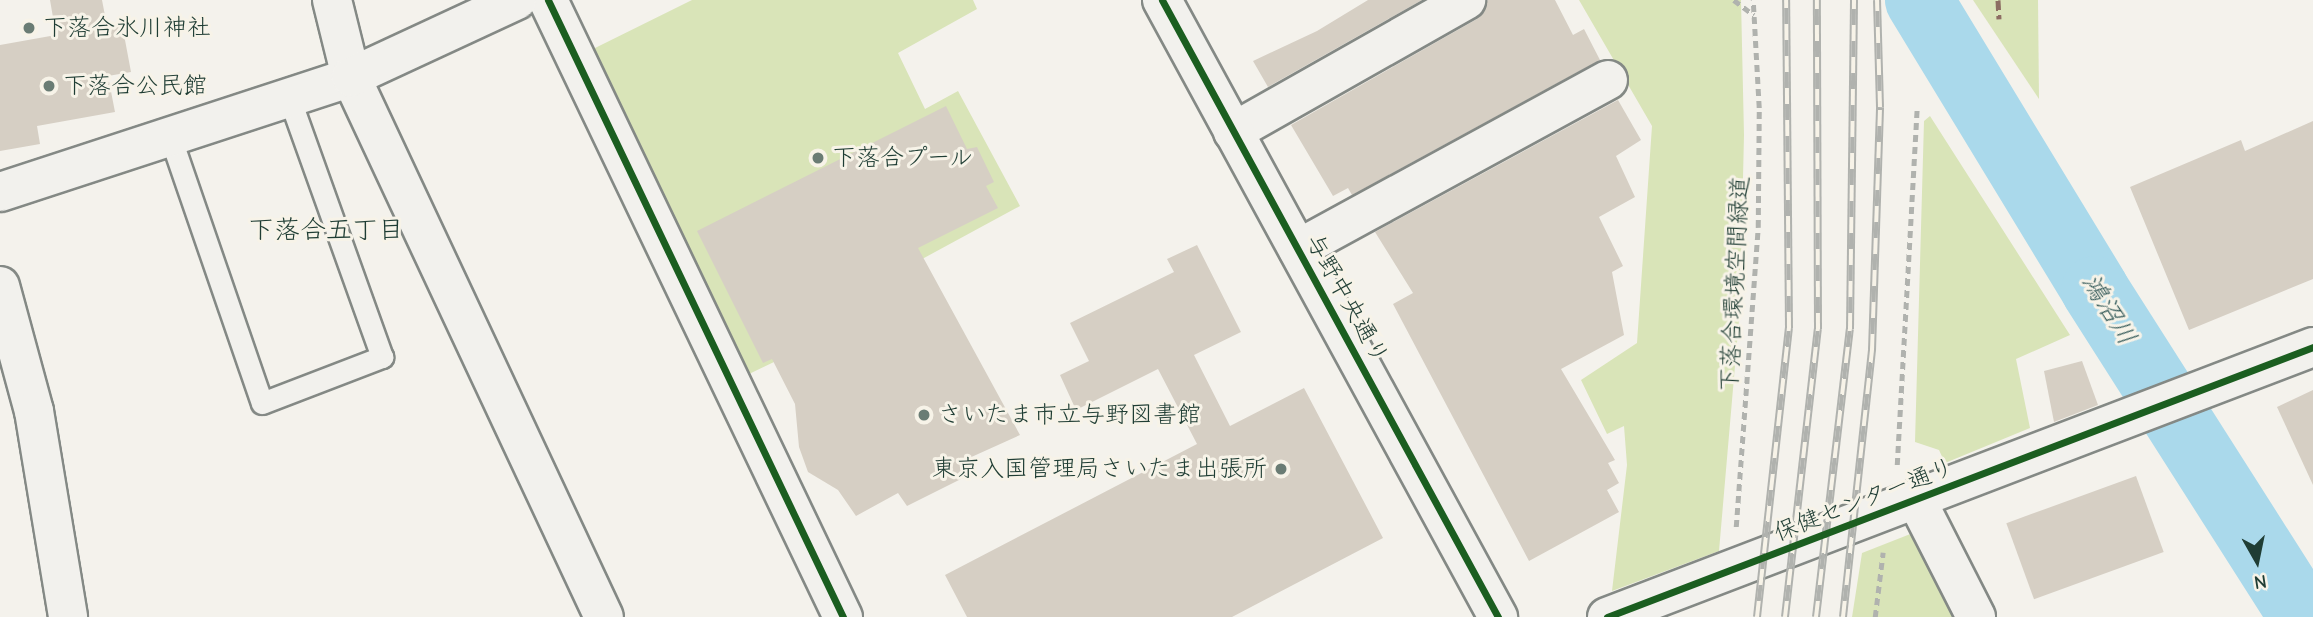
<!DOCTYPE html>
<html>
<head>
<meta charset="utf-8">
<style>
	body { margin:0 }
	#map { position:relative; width:2313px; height:617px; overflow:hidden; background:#f4f2ec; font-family:"Comic Neue","Klee One",sans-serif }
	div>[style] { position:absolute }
	.green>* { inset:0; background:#d9e4b8 }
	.river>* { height:68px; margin:-34px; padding:0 34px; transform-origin:34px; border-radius:34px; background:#aad9eb }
	.building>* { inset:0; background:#d6cfc4; transform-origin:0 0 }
	.path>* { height:4.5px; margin-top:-2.25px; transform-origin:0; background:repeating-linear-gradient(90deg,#b0b2ae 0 7px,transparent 0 12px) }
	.roads { filter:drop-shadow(2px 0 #848985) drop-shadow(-2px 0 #848985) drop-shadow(0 2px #848985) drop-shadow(0 -2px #848985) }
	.lane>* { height:21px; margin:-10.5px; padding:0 10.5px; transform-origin:10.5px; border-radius:10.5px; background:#f2f1ed }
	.street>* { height:38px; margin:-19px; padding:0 19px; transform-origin:19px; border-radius:19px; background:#f2f1ed }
	.secondary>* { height:38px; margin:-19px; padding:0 19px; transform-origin:19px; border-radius:19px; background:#f2f1ed }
	.rail>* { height:8px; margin-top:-4px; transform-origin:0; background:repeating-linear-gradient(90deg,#f7f3e8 0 16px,#b0b2ae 0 32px); box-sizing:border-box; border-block:2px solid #b0b2ae }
	.quiet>* { height:5px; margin-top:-2.5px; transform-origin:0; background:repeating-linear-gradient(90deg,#8d6e63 0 10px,transparent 0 15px) }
	.cycleway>* { height:7px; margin:-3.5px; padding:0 3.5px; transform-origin:3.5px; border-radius:3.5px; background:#1b5e20 }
	.dots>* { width:19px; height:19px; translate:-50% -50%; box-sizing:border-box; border:4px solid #f7f3e8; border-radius:50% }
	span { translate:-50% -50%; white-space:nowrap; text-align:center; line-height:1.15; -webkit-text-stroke:6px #f7f3e8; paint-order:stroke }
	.poi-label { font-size:24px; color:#1f3d34 }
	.left { translate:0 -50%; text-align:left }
	.right { translate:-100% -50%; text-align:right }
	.street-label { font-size:24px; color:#1f3d34 }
	.neighbourhood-label { font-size:26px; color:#1f3d34 }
	.water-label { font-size:26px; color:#345a59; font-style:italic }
	.north { position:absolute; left:2222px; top:526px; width:70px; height:70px; -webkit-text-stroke:5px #f7f3e8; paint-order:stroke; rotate:171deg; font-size:19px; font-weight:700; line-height:28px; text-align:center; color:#1f3d34 }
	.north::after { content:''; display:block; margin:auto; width:24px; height:32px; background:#1f3d34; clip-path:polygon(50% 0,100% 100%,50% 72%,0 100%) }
</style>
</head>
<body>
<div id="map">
	<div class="green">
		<div style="clip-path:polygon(692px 0,973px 0,977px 9px,898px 53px,925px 109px,958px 91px,1020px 206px,876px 284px,884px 309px,749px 374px,591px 50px)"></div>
		<div style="clip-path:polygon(1579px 0,1741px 0,1744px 135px,1740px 308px,1719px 551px,1612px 591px,1627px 465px,1624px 426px,1607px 434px,1581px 380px,1637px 343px,1652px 126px)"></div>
		<div style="clip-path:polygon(1973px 0,2038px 0,2039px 99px)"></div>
		<div style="clip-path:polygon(1930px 116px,2070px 335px,2016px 359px,2030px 428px,1945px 463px,1939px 450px,1915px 442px,1924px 121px)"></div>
		<div style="clip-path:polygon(1918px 531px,1965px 617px,1852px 617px,1862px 553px)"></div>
	</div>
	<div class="river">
		<div style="left:1919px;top:0;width:339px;rotate:58.7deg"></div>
		<div style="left:2095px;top:290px;width:388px;rotate:57.5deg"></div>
	</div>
	<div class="building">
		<div style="clip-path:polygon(50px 0,102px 0,107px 26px,122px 24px,131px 72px,108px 76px,115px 112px,37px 126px,40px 144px,0 151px,0 45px,56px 35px)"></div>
		<div style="clip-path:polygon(1368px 0,1422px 0,1268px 87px,1253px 61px,1317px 31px)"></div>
		<div style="clip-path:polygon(1488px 0,1555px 0,1573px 35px,1584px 29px,1600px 60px,1352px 195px,1348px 188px,1333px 196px,1291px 125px,1477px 19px)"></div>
		<div style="clip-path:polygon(1618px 100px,1641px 140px,1616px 156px,1635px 197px,1599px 217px,1623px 266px,1612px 272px,1624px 335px,1561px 369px,1615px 460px,1608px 463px,1619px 483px,1607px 490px,1619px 512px,1529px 561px,1393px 304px,1413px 293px,1375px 232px)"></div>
		<div style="clip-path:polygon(946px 106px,967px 149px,977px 147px,994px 182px,986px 186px,998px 208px,918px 248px,1020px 435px,967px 459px,973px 473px,907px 506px,898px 493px,856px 516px,838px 490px,808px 472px,799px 447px,795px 404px,772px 359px,763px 363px,697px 231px)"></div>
		<div style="clip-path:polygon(2313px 121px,2313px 279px,2189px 330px,2130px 187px,2241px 140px,2245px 151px)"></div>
		<div style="clip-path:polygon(1197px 245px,1241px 332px,1194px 355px,1230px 426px,1304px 388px,1383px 538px,1232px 617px,967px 617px,945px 575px,1197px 444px,1158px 369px,1076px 410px,1060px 375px,1089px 361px,1070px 323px,1174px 272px,1167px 259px)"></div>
		<div style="clip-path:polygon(2082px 361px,2098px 405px,2054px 422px,2044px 371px)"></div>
		<div style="clip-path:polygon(2313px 390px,2313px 485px,2277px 407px)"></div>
		<div style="left:2136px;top:476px;width:81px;height:138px;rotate:70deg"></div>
	</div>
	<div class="path">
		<div style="left:1734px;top:0;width:25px;rotate:37deg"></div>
		<div style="left:1897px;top:465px;width:357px;rotate:-86.8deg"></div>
		<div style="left:1736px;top:527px;width:301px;rotate:-85.8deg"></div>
		<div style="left:1758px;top:227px;width:119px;rotate:-89.5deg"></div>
		<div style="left:1759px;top:108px;width:108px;rotate:-93.2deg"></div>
		<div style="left:1875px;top:617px;width:65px;rotate:-83deg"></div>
	</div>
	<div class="roads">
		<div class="lane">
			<div style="left:170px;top:136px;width:282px;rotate:71deg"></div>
			<div style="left:262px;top:403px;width:129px;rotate:-21deg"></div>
			<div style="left:382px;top:357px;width:276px;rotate:-109.7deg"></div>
		</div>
		<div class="street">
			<div style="left:332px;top:0;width:79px;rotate:76.1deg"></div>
			<div style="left:351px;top:77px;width:596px;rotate:64.9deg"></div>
			<div style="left:548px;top:0;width:684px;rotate:64.45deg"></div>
			<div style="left:1233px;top:132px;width:268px;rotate:-29.5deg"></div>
			<div style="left:0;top:192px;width:369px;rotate:-18.1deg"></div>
			<div style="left:351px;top:77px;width:183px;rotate:-24.9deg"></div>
			<div style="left:1298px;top:249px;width:353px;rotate:-28.6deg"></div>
			<div style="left:0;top:286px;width:130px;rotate:74.8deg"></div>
			<div style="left:34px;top:411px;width:209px;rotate:80.6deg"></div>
			<div style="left:1917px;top:501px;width:130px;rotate:63deg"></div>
			<div style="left:1607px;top:617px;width:756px;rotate:-20.93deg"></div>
		</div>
		<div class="secondary">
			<div style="left:1162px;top:0;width:703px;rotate:61.43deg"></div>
		</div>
	</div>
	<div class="rail">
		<div style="left:1757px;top:617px;width:291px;rotate:-83.7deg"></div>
		<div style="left:1789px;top:328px;width:328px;rotate:-90.5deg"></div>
		<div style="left:1785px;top:617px;width:290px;rotate:-83.5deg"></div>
		<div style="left:1818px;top:329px;width:329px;rotate:-90.2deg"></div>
		<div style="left:1816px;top:617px;width:290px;rotate:-83.3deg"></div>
		<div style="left:1850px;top:329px;width:329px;rotate:-89.3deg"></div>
		<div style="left:1843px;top:617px;width:269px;rotate:-83.8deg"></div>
		<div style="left:1872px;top:350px;width:243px;rotate:-88.1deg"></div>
		<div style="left:1880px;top:107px;width:107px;rotate:-91.6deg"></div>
	</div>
	<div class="quiet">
		<div style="left:1998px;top:0;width:19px;rotate:87deg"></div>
	</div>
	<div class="cycleway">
		<div style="left:548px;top:0;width:684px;rotate:64.45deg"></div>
		<div style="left:1162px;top:0;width:703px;rotate:61.43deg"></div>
		<div style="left:1607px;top:617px;width:756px;rotate:-20.93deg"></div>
	</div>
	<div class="dots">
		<div style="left:29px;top:28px;background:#6a7c74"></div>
		<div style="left:49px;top:86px;background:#6a7c74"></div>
		<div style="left:818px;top:158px;background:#6a7c74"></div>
		<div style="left:924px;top:415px;background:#6a7c74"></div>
		<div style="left:1281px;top:469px;background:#6a7c74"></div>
	</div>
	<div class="poi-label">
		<span class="left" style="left:43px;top:28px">下落合氷川神社</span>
		<span class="left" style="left:63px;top:86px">下落合公民館</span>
		<span class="left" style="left:832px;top:158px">下落合プール</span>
		<span class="left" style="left:938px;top:415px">さいたま市立与野図書館</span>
		<span class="right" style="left:1267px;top:469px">東京入国管理局さいたま出張所</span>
	</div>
	<div class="street-label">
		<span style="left:1735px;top:284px;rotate:-87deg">下落合環境空間緑道</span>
		<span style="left:1347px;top:299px;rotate:61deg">与野中央通り</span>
		<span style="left:1864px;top:500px;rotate:-21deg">保健センター通り</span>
	</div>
	<div class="neighbourhood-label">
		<span style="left:326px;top:231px">下落合五丁目</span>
	</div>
	<div class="water-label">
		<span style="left:2108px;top:310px;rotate:58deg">鴻沼川</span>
	</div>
	<div class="north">N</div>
</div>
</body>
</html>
